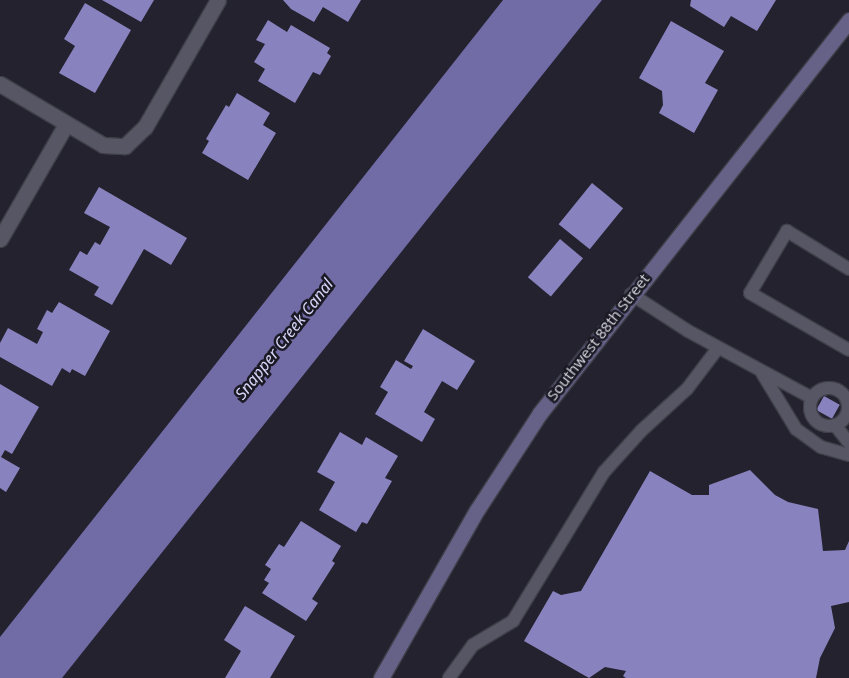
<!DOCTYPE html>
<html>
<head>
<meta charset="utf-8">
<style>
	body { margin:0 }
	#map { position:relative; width:849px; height:678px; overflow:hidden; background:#23222e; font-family:"Noto Sans",sans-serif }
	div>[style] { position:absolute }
	.water>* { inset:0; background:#716ba6 }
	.building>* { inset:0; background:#8883bf; transform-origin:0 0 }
	.roads { filter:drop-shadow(1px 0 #3f3f49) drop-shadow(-1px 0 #3f3f49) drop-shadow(0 1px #3f3f49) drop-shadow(0 -1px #3f3f49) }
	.lane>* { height:12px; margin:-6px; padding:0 6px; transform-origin:6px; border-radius:6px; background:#575664 }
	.lane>.ring { margin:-6px; padding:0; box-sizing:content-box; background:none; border:12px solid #575664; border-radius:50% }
	.street>* { height:15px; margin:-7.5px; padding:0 7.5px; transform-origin:7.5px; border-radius:7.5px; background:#575664 }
	.secondary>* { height:15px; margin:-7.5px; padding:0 7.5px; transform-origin:7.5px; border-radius:7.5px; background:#656187 }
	span { translate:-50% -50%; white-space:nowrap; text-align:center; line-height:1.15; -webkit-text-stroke:5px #1a1924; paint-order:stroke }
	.street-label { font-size:15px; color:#d2d2da }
	.water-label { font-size:16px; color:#d5d4f7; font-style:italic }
</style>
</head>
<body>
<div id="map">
	<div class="water">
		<div style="clip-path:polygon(503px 0,602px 0,62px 678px,0 678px,0 637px)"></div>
	</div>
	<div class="building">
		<div style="clip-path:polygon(102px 0,154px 0,141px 22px)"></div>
		<div style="clip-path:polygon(283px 0,361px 0,348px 22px,323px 7px,314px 22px,291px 9px)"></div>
		<div style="clip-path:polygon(691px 0,776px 0,757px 31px,731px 16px,724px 27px,690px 6px)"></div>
		<div style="clip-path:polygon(85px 3px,131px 30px,95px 93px,59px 73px,75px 46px,64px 39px)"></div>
		<div style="clip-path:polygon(268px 20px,287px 32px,291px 25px,330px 48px,327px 53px,331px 56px,320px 75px,313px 72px,295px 103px,258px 81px,265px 69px,254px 62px,265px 44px,256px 40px)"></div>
		<div style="clip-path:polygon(671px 21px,724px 51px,705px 83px,718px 90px,694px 133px,659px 113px,663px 105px,662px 91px,639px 78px)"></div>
		<div style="clip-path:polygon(237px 93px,270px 113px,263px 125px,276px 133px,248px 180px,202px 153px,209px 141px,206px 139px,226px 105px,229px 107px)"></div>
		<div style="left:592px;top:183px;width:40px;height:53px;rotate:39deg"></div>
		<div style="clip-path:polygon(99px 187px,187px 238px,171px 265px,144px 249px,112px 305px,94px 295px,99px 287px,69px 270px,80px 251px,87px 255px,95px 242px,100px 245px,110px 227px,84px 213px)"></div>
		<div style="left:560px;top:239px;width:30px;height:50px;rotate:40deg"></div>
		<div style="clip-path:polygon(59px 302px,110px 331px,85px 376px,72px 369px,70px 373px,62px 368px,52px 386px,0 357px,0 343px,8px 328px,37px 344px,43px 332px,37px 329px,47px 310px,52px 313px)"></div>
		<div style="clip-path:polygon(423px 329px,475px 361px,457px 390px,442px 381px,424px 412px,435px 419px,422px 442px,375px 414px,388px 392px,380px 387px,396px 360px,411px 369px,413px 366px,404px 361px)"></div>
		<div style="clip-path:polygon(0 384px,39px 407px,12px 454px,5px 450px,1px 457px,20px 468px,6px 492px,0 488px)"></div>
		<div style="left:824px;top:396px;width:18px;height:16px;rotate:29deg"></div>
		<div style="clip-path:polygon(340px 432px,362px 445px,366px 437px,398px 456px,385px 478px,392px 481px,367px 524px,362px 522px,356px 532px,319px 510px,335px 482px,317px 472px)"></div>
		<div style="clip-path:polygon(750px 470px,775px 495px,788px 502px,818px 509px,823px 551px,845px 550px,849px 541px,849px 602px,831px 606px,835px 628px,820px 658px,816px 678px,626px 678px,623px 676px,626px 671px,605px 667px,589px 678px,524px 641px,553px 591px,561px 595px,581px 591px,650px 471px,692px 495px,709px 495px,709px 485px)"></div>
		<div style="clip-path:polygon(301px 521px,341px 546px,332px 561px,335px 563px,312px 599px,318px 603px,306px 621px,262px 593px,269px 583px,264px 580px,271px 569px,265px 565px,279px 544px,284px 547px)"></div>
		<div style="clip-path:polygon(245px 606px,295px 636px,270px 678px,225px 678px,241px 651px,224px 640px)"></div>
	</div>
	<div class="roads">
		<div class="lane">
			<div style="left:849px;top:269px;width:73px;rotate:-148.5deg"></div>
			<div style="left:787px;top:231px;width:72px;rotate:120.8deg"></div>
			<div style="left:750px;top:293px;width:114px;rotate:29.9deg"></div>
			<div style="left:631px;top:294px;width:68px;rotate:33deg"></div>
			<div style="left:688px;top:331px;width:141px;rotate:28.4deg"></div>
			<div style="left:762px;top:373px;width:66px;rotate:58.7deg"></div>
			<div style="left:796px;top:429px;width:31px;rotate:36deg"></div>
			<div style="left:821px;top:447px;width:29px;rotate:16deg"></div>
			<div class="ring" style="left:810px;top:388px;width:26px;height:26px"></div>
			<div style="left:835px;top:425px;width:23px;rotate:52deg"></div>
			<div style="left:449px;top:678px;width:41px;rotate:-54deg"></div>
			<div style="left:473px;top:645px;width:47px;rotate:-31deg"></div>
			<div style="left:513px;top:621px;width:175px;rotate:-58.6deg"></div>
			<div style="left:604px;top:472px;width:55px;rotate:-47.9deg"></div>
			<div style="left:641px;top:431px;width:62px;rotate:-42.4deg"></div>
			<div style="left:687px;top:389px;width:51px;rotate:-52.9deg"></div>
		</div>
		<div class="street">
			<div style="left:0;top:84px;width:120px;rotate:30.6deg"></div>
			<div style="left:103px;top:145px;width:22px;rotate:3deg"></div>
			<div style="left:125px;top:146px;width:28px;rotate:-44deg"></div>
			<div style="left:145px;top:127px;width:146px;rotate:-60.1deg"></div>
			<div style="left:0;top:239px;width:133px;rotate:-60.1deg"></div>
		</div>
		<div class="secondary">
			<div style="left:381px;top:678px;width:193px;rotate:-60.3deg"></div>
			<div style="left:477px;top:510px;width:116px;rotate:-57deg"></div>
			<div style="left:540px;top:413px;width:500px;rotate:-51.8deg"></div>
		</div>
	</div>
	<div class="street-label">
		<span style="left:598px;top:337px;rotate:-52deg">Southwest 88th Street</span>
	</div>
	<div class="water-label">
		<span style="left:284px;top:339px;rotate:-52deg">Snapper Creek Canal</span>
	</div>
</div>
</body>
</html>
